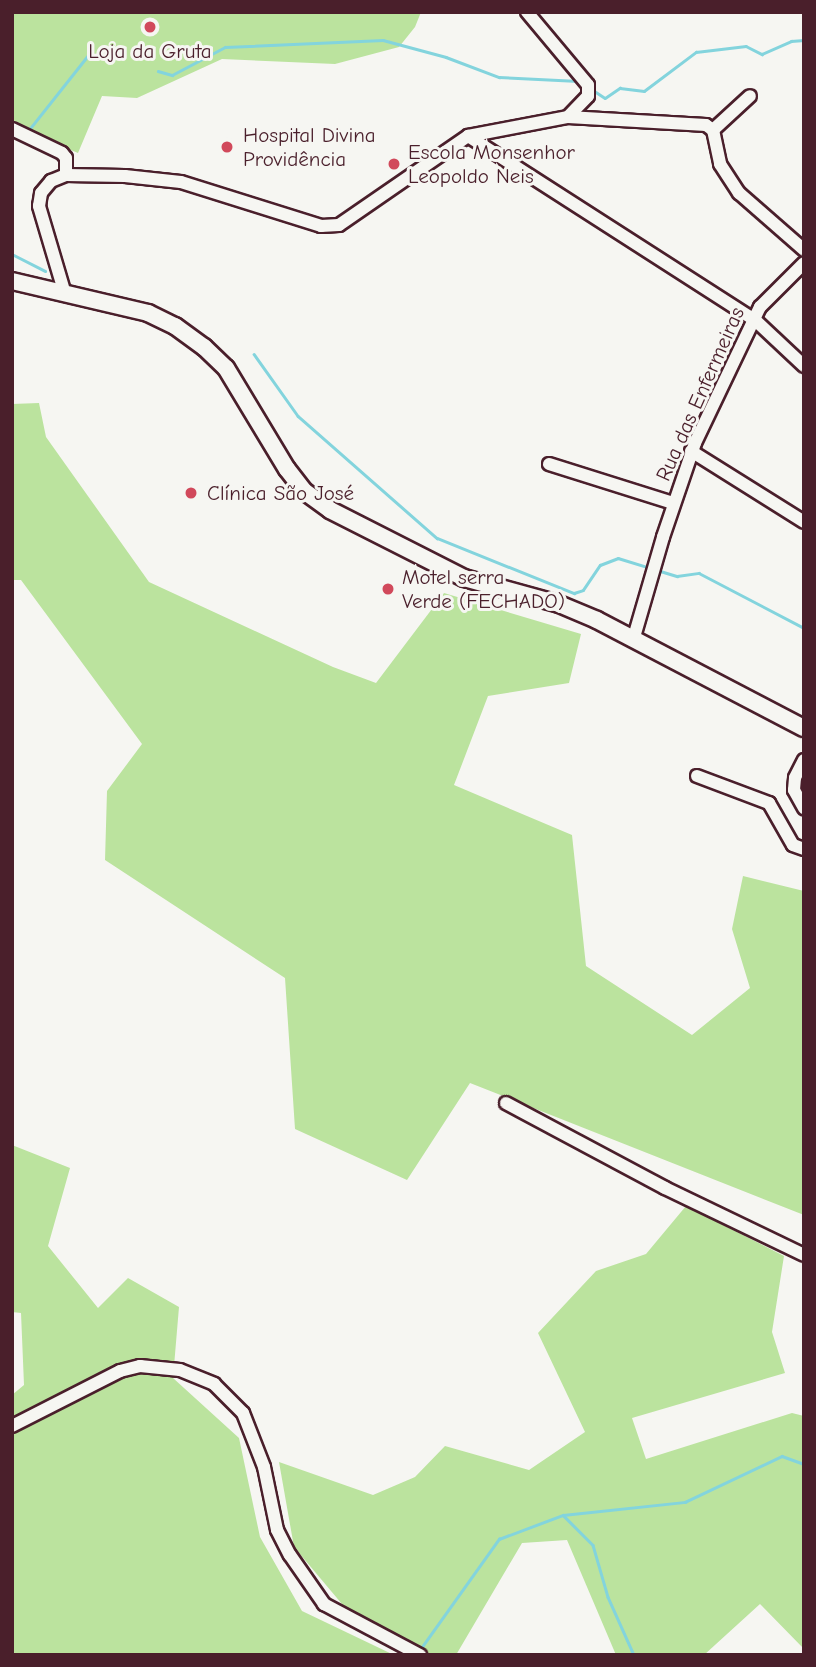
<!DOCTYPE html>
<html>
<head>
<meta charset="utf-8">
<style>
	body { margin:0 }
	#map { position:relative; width:816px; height:1667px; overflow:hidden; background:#f6f6f2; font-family:"Comic Neue",sans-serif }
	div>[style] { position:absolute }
	.green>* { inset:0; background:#bbe39e }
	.stream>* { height:2.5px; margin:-1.25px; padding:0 1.25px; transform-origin:1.25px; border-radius:1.25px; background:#83d4dd }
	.roads { filter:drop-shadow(2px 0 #4a1f2b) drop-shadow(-2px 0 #4a1f2b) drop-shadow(0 2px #4a1f2b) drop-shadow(0 -2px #4a1f2b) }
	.minor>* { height:12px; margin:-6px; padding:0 6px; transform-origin:6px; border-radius:6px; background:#f6f6f2 }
	.major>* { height:16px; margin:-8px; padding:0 8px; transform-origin:8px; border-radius:8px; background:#f6f6f2 }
	.dots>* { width:19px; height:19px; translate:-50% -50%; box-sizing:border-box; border:4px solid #f6f6f2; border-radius:50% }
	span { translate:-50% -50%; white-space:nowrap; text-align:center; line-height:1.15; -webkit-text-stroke:6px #f6f6f2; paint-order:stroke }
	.poi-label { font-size:21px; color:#4a1f2b }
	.left { translate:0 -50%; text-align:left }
	.street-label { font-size:21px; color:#4a1f2b }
	.frame { position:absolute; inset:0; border:14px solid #4a1f2b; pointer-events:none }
</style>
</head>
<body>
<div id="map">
	<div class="green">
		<div style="clip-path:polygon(12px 12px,421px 12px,415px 27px,399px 47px,335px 64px,222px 59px,137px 98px,102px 96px,78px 153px,12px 125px)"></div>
		<div style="clip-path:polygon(39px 403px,46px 437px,149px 582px,333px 667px,376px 683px,444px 593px,581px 634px,569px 683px,488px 696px,454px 785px,572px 835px,586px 966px,692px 1035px,750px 988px,732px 929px,743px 876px,804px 891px,804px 1215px,470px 1083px,407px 1180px,295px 1129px,285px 978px,105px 860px,107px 791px,142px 744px,21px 580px,12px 580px,12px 404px)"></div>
		<div style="clip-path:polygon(12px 1145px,70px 1168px,48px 1246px,98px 1308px,128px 1278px,179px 1307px,173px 1378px,239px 1438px,260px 1537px,302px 1611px,394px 1655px,12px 1655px,12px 1395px,24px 1385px,21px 1313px,12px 1312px)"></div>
		<div style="clip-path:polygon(686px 1206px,784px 1256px,772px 1332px,785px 1373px,632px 1418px,646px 1459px,792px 1413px,804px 1416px,804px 1649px,760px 1604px,704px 1655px,616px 1655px,567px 1540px,522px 1543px,456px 1655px,429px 1655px,347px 1610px,294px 1547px,279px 1462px,373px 1495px,415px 1477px,445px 1446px,529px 1470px,585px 1432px,538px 1333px,596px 1271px,646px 1254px)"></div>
	</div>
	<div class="stream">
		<div style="left:158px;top:71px;width:15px;rotate:16deg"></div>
		<div style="left:172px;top:75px;width:60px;rotate:-27.8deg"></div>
		<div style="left:225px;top:47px;width:158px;rotate:-2.5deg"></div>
		<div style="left:383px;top:40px;width:65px;rotate:15.1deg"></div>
		<div style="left:446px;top:57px;width:57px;rotate:20.7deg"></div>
		<div style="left:499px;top:77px;width:79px;rotate:2.9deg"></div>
		<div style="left:593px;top:90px;width:14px;rotate:34deg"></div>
		<div style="left:605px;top:98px;width:18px;rotate:-34deg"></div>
		<div style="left:620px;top:88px;width:24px;rotate:7deg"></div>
		<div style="left:644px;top:91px;width:65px;rotate:-36.9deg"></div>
		<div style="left:696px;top:52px;width:50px;rotate:-6.8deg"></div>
		<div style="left:746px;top:46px;width:18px;rotate:27deg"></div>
		<div style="left:762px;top:54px;width:32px;rotate:-24deg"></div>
		<div style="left:791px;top:41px;width:13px;rotate:-4deg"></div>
		<div style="left:28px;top:131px;width:98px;rotate:-51.6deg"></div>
		<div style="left:14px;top:255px;width:35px;rotate:27deg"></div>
		<div style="left:254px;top:354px;width:76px;rotate:54.6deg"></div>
		<div style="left:298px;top:416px;width:185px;rotate:41.3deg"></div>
		<div style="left:437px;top:538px;width:148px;rotate:21.9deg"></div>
		<div style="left:574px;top:593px;width:9px;rotate:-18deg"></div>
		<div style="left:583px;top:590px;width:30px;rotate:-56deg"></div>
		<div style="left:600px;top:565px;width:19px;rotate:-21deg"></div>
		<div style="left:618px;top:558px;width:34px;rotate:17deg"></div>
		<div style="left:657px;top:570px;width:21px;rotate:17deg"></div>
		<div style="left:677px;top:576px;width:22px;rotate:-8deg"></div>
		<div style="left:699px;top:573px;width:119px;rotate:27.6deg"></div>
		<div style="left:563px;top:1515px;width:42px;rotate:45deg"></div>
		<div style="left:593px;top:1545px;width:54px;rotate:73.9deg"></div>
		<div style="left:608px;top:1597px;width:64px;rotate:65.9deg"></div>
		<div style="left:419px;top:1651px;width:138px;rotate:-54.5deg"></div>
		<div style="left:499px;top:1539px;width:68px;rotate:-20.6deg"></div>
		<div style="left:563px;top:1515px;width:123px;rotate:-6.1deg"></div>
		<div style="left:685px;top:1502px;width:107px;rotate:-25.4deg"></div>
		<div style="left:782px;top:1456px;width:23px;rotate:20deg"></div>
	</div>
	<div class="roads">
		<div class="minor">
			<div style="left:527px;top:12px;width:95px;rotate:50.1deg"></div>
			<div style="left:588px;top:85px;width:11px;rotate:90deg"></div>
			<div style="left:588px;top:96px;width:29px;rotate:134deg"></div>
			<div style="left:12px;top:129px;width:55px;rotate:25.6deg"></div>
			<div style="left:62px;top:153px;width:6px;rotate:51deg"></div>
			<div style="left:66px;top:158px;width:17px;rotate:90deg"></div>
			<div style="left:713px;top:130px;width:50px;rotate:-42.6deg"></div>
			<div style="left:468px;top:136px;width:341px;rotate:32.7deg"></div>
			<div style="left:755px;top:320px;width:67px;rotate:43.2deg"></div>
			<div style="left:65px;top:294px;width:92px;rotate:-106.5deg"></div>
			<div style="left:39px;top:206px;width:13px;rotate:-81deg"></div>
			<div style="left:41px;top:193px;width:16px;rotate:-50deg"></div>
			<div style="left:51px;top:181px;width:16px;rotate:-22deg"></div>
			<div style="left:66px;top:175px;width:59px;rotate:1deg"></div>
			<div style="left:125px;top:176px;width:56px;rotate:6.1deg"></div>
			<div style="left:181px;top:182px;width:147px;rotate:17.4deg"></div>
			<div style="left:321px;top:226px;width:18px;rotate:-3deg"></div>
			<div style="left:339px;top:225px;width:157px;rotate:-34.6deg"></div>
			<div style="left:468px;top:136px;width:102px;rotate:-10.8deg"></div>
			<div style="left:568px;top:117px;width:138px;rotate:3.3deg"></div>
			<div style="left:706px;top:125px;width:9px;rotate:36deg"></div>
			<div style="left:713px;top:130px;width:35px;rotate:78deg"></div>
			<div style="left:720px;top:164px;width:35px;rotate:57deg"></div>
			<div style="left:739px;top:193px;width:86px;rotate:41.2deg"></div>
			<div style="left:691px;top:451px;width:133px;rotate:32.1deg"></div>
			<div style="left:549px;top:464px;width:130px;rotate:17.5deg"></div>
			<div style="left:634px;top:637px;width:104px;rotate:-73.8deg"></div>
			<div style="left:663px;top:537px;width:99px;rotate:-71.2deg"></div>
			<div style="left:695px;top:443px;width:151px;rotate:-64.5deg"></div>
			<div style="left:760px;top:307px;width:62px;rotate:-45deg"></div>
			<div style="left:804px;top:760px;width:20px;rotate:117deg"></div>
			<div style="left:795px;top:778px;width:12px;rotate:95deg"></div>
			<div style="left:794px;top:790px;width:21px;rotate:61deg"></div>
			<div style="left:697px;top:776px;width:77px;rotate:20.6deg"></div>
			<div style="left:769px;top:803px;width:48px;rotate:60.3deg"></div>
			<div style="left:793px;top:845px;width:12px;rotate:20deg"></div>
			<div style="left:506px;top:1103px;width:180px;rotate:28.1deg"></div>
			<div style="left:665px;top:1188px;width:154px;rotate:25.7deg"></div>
			<div style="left:12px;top:1426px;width:121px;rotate:-27deg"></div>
			<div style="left:120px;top:1371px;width:21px;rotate:-14deg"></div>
			<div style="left:140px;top:1366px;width:40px;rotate:5.7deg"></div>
			<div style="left:180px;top:1370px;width:37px;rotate:22deg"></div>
			<div style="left:214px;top:1384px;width:41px;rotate:45deg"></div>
			<div style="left:243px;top:1413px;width:58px;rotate:68.7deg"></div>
			<div style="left:264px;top:1467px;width:64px;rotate:78.3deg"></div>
			<div style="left:277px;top:1530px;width:28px;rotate:63deg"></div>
			<div style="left:290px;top:1555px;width:60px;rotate:55.2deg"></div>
			<div style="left:324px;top:1604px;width:109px;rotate:28deg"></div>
		</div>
		<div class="major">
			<div style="left:12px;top:281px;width:140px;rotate:13.2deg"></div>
			<div style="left:148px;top:313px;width:30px;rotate:26deg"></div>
			<div style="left:175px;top:326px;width:36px;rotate:36deg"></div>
			<div style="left:204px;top:347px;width:30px;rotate:44deg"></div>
			<div style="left:226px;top:368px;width:118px;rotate:58.9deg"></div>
			<div style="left:287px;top:469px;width:28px;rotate:52deg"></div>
			<div style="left:304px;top:491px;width:32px;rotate:36deg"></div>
			<div style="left:330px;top:510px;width:150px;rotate:26.9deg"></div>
			<div style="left:464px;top:578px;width:98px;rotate:15.3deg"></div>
			<div style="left:559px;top:604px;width:41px;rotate:22.8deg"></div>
			<div style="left:597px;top:620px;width:233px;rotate:27.6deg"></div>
		</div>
	</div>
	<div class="dots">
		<div style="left:150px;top:27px;background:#d1495b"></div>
		<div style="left:227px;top:147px;background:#d1495b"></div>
		<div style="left:394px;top:164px;background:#d1495b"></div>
		<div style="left:191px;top:493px;background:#d1495b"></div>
		<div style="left:388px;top:589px;background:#d1495b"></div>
	</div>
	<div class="poi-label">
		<span style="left:150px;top:51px">Loja da Gruta</span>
		<span class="left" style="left:243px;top:147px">Hospital Divina<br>Providência</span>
		<span class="left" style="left:408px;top:164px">Escola Monsenhor<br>Leopoldo Neis</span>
		<span class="left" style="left:207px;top:493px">Clínica São José</span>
		<span class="left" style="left:402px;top:589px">Motel serra<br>Verde (FECHADO)</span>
	</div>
	<div class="street-label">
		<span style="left:700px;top:394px;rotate:-66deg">Rua das Enfermeiras</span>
	</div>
	<div class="frame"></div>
</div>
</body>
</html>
